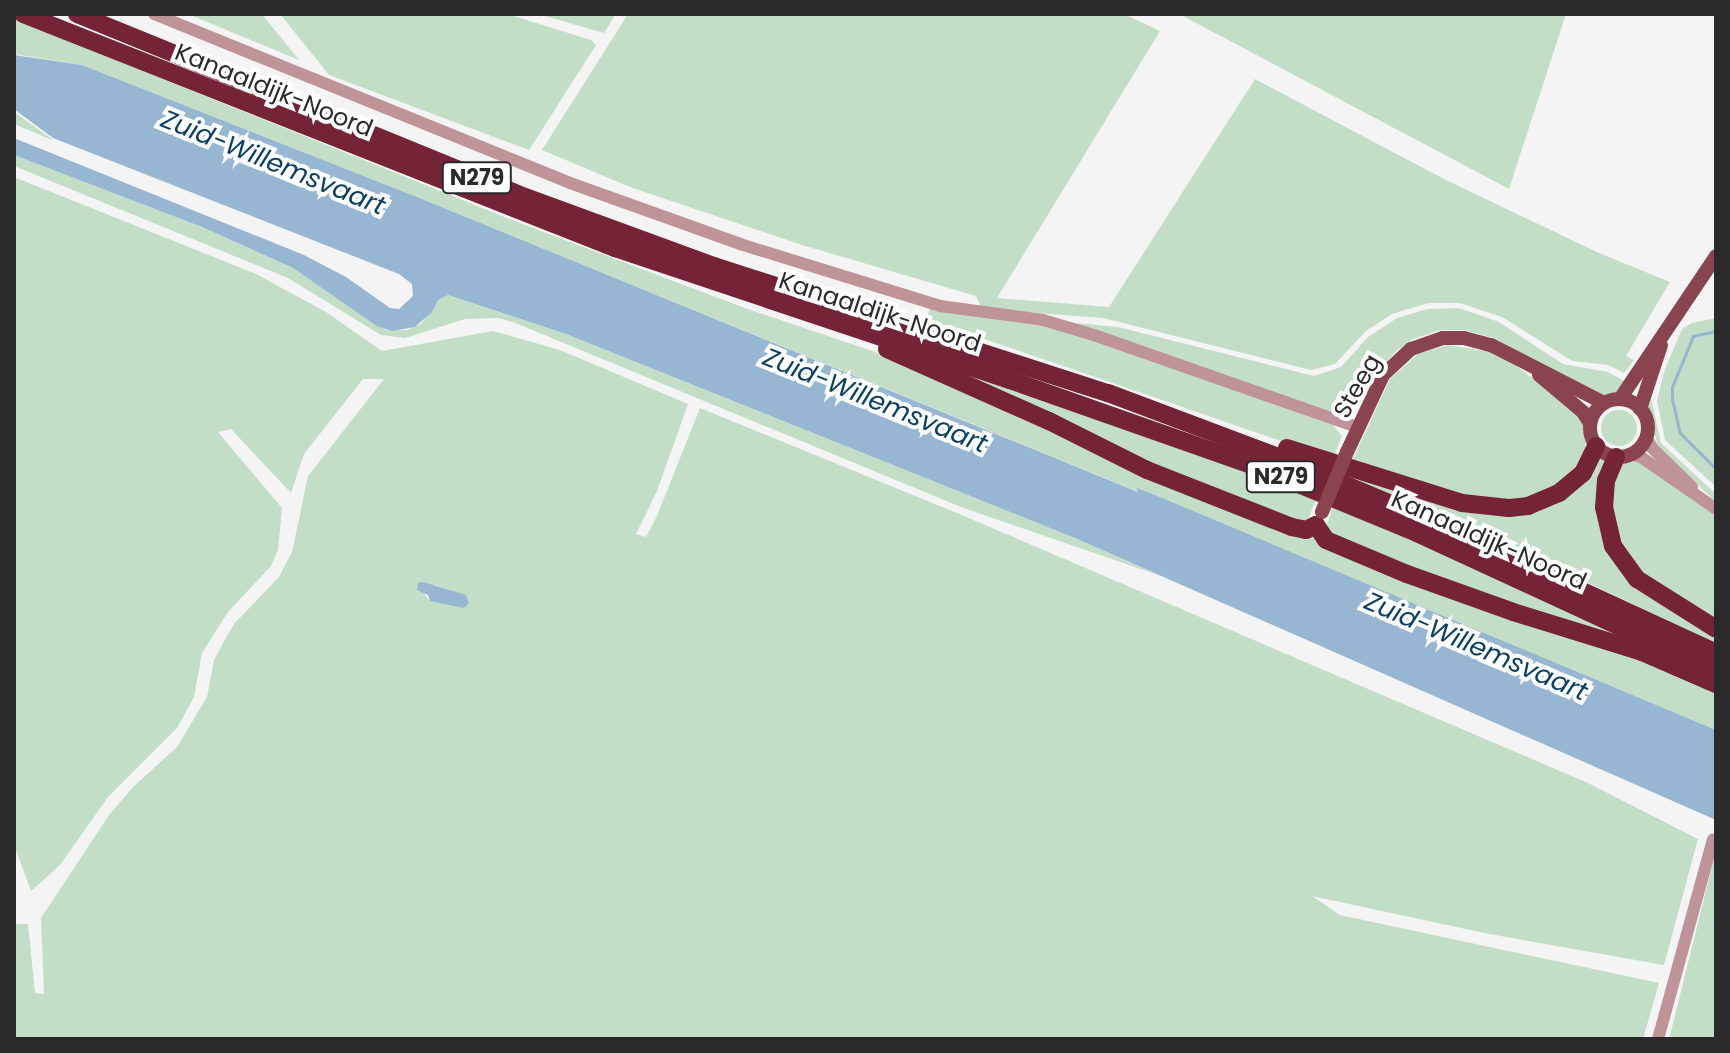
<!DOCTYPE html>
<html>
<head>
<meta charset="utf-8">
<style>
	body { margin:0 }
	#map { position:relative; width:1730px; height:1053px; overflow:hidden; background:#f4f4f5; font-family:Poppins,sans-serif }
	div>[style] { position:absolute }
	.green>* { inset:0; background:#c3dec6 }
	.round { border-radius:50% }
	.water>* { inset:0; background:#96b6d2 }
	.stream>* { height:3px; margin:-1.5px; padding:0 1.5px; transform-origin:1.5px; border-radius:1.5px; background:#96b6d2 }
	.minor>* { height:12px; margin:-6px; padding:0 6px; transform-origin:6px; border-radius:6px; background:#be9499 }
	.major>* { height:14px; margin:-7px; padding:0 7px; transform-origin:7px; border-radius:7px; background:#8a4450 }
	.major>.ring { margin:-7px; padding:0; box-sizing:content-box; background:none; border:14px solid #8a4450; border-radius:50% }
	.highway>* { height:18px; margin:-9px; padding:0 9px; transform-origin:9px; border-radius:9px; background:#752437 }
	.major-bridge>* { height:14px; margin:-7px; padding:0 7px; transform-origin:7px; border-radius:7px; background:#8a4450 }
	span { translate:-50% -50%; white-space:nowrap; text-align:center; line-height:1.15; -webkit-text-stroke:8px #fff; paint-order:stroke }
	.shield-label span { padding:2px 6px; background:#fff; border:2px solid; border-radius:6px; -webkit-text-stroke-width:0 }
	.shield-label { font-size:22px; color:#2a2a2a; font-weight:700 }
	.street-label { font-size:24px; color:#2a2a2a }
	.water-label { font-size:26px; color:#0b4065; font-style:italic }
	.frame { position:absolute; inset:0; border:16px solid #2a2a2a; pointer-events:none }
</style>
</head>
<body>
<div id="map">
	<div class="green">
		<div style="clip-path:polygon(188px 14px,262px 14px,299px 60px)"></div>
		<div style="clip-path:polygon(280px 14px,507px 14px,591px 40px,596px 45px,529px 150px,329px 75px)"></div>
		<div style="clip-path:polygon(538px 14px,616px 14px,604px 33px)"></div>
		<div style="clip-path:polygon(628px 14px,1124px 14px,1160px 31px,997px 298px,1109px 307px,1255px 79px,1444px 179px,1599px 253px,1670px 282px,1626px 356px,1634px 360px,1624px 373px,1608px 365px,1572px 361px,1502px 317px,1460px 303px,1428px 303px,1392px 314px,1366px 331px,1335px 364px,1311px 370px,1103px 318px,982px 309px,976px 296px,802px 245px,630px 187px,542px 150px)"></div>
		<div style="clip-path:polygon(1179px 14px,1566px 14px,1509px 189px)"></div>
		<div style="clip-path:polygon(14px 19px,512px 220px,742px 307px,887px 356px,1311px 533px,1716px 687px,1716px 730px,1154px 495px,1138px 489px,1139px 492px,422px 199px,82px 65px,14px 54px)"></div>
		<div style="clip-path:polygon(14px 112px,52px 139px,52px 140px,14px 124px)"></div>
		<div style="clip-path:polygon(14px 155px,202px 227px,293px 268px,386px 330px,407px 330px,421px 324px,438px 300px,448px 295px,566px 334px,1075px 538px,1158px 575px,961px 507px,513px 322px,497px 318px,465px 319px,405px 338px,381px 335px,288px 278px,14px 166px)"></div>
		<div style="clip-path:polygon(evenodd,14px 177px,256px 274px,326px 312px,382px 351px,493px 331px,560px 350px,688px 404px,657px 491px,636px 534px,646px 537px,657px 516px,700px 408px,957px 513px,1588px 783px,1698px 839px,1664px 965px,1489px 934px,1312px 896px,1340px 915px,1659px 983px,1643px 1039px,14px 1039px,14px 924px,28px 924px,35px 993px,44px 994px,41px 918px,109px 815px,133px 787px,177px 747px,207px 697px,214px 660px,222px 645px,234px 624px,279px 577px,292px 552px,308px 476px,384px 379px,363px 379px,304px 454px,291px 493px,231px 429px,218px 432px,282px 508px,278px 550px,271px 566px,228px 612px,202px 653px,194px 697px,177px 728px,108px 797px,60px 865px,31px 891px,14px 845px,14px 177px,435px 585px,460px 594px,466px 595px,430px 601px,422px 591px,435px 585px)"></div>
		<div style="clip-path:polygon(930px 307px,1068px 331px,1333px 425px,1342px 436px,1333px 459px,927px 319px)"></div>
		<div style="clip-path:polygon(1459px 308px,1499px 322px,1563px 364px,1608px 372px,1629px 384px,1620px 392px,1605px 396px,1562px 378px,1494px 338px,1465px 330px,1441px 330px,1413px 339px,1397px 350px,1374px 375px,1356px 407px,1340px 415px,1065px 322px,1118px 327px,1314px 376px,1341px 367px,1368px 337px,1397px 318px,1427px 309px)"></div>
		<div style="clip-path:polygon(1716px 318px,1716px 487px,1665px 440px,1657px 401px,1665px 369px,1682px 329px,1692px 323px)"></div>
		<div style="clip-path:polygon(1447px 345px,1492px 352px,1515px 365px,1573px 408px,1584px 423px,1586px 459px,1547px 495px,1493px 504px,1350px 465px,1390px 379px,1418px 354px)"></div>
		<div style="clip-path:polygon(919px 359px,1084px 411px,1316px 499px,1308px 520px,1298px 522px,1149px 466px)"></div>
		<div style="clip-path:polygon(1650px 394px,1661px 443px,1716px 494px,1716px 502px,1658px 447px,1647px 405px)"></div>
		<div class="round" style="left:1601px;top:410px;width:36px;height:36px"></div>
		<div style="clip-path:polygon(1600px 456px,1607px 459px,1609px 546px,1716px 633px,1716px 643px,1477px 531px,1330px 468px,1518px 511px)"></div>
		<div style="clip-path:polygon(1627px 461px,1638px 462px,1716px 516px,1716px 625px,1630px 564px,1609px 519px,1616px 467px)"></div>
		<div style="clip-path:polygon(1333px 506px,1432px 548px,1669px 659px,1335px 540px,1327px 525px)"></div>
		<div style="clip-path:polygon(1716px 850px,1716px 1039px,1669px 1039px,1682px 987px)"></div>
	</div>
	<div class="water">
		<div style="clip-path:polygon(14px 55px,82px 65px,422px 199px,1138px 492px,1137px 488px,1155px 495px,1716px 730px,1716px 820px,1075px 538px,566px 334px,448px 295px,438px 300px,432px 312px,415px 327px,392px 331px,377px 326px,293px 268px,202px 227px,14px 155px,14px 138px,304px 255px,346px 277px,390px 308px,399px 309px,413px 296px,412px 284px,399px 274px,53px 138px,14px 109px)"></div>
		<div style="clip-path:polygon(423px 582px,466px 595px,469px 603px,464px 608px,430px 601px,428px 595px,417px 590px,418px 583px)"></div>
	</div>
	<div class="stream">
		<div style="left:1716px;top:331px;width:24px;rotate:168deg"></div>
		<div style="left:1693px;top:336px;width:55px;rotate:112.4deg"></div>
		<div style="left:1672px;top:387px;width:12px;rotate:90deg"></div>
		<div style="left:1672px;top:399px;width:35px;rotate:77deg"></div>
		<div style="left:1680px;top:433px;width:51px;rotate:45deg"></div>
	</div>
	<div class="minor">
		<div style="left:154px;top:14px;width:449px;rotate:22.1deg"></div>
		<div style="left:570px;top:183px;width:181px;rotate:19.7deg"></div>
		<div style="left:740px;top:244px;width:209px;rotate:17.2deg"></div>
		<div style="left:940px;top:306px;width:104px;rotate:7.7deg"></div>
		<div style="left:1043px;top:320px;width:53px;rotate:16.4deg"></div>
		<div style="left:1094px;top:335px;width:278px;rotate:19.3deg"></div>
		<div style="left:1646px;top:436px;width:13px;rotate:63deg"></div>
		<div style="left:1652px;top:448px;width:56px;rotate:44.3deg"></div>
		<div style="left:1630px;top:454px;width:11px;rotate:15deg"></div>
		<div style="left:1641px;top:457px;width:91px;rotate:34.7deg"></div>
		<div style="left:1658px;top:1039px;width:207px;rotate:-74.6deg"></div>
	</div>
	<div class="major">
		<div style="left:1539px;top:375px;width:57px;rotate:40.1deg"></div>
		<div style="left:1583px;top:412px;width:13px;rotate:58deg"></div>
		<div style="left:1620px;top:399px;width:172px;rotate:-56.1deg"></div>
		<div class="ring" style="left:1590px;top:399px;width:44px;height:44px"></div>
		<div style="left:1640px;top:409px;width:67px;rotate:-71.8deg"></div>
		<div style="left:1347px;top:452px;width:85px;rotate:-64.9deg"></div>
		<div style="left:1383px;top:375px;width:38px;rotate:-43deg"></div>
		<div style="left:1411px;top:349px;width:34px;rotate:-19deg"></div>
		<div style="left:1443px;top:338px;width:21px"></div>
		<div style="left:1464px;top:338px;width:28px;rotate:15deg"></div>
		<div style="left:1491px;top:345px;width:127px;rotate:27.2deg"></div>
	</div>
	<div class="highway">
		<div style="left:23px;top:14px;width:637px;rotate:21.57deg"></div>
		<div style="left:615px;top:248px;width:416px;rotate:18.5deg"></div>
		<div style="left:1010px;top:380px;width:262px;rotate:19.4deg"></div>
		<div style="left:1257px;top:467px;width:173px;rotate:22.4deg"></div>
		<div style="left:1417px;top:533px;width:329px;rotate:24.8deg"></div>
		<div style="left:77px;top:14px;width:475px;rotate:22.2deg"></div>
		<div style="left:517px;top:194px;width:210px;rotate:20.1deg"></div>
		<div style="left:714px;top:266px;width:414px;rotate:17.9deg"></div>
		<div style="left:1108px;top:393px;width:193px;rotate:20.6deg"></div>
		<div style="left:1289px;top:461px;width:142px;rotate:22.8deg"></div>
		<div style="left:1420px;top:516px;width:326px;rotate:24.8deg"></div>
		<div style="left:887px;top:349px;width:177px;rotate:24deg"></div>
		<div style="left:1049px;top:421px;width:110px;rotate:26.6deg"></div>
		<div style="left:1147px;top:470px;width:156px;rotate:21.5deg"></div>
		<div style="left:1292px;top:527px;width:14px;rotate:12deg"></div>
		<div style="left:1306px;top:530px;width:11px;rotate:-27deg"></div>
		<div style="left:1316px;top:525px;width:18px;rotate:56deg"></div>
		<div style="left:1326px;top:540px;width:88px;rotate:22.8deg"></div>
		<div style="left:1407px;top:574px;width:113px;rotate:19.7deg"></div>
		<div style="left:1513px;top:612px;width:135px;rotate:17.2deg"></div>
		<div style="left:1642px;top:652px;width:81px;rotate:23.4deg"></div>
		<div style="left:1287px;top:448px;width:183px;rotate:17.4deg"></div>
		<div style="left:1462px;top:503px;width:47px;rotate:6.1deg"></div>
		<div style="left:1509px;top:508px;width:19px;rotate:-6deg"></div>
		<div style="left:1528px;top:506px;width:34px;rotate:-23deg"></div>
		<div style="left:1559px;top:493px;width:31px;rotate:-40deg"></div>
		<div style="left:1583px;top:473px;width:30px;rotate:-64deg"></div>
		<div style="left:1616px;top:457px;width:25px;rotate:113deg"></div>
		<div style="left:1606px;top:480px;width:27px;rotate:94deg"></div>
		<div style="left:1604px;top:507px;width:40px;rotate:77deg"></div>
		<div style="left:1613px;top:546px;width:41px;rotate:54deg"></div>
		<div style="left:1637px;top:579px;width:93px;rotate:32.3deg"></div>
	</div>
	<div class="major-bridge">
		<div style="left:1322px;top:512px;width:65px;rotate:-67.4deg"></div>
	</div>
	<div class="shield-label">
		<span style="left:477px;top:178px">N279</span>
		<span style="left:1281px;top:477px">N279</span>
	</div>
	<div class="street-label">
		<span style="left:274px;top:90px;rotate:22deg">Kanaaldijk-Noord</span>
		<span style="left:880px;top:312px;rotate:18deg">Kanaaldijk-Noord</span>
		<span style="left:1357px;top:386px;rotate:-60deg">Steeg</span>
		<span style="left:1489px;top:540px;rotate:24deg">Kanaaldijk-Noord</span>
	</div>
	<div class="water-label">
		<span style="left:273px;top:163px;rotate:22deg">Zuid-Willemsvaart</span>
		<span style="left:875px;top:401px;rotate:22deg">Zuid-Willemsvaart</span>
		<span style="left:1476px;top:647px;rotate:23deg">Zuid-Willemsvaart</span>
	</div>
	<div class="frame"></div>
</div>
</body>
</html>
